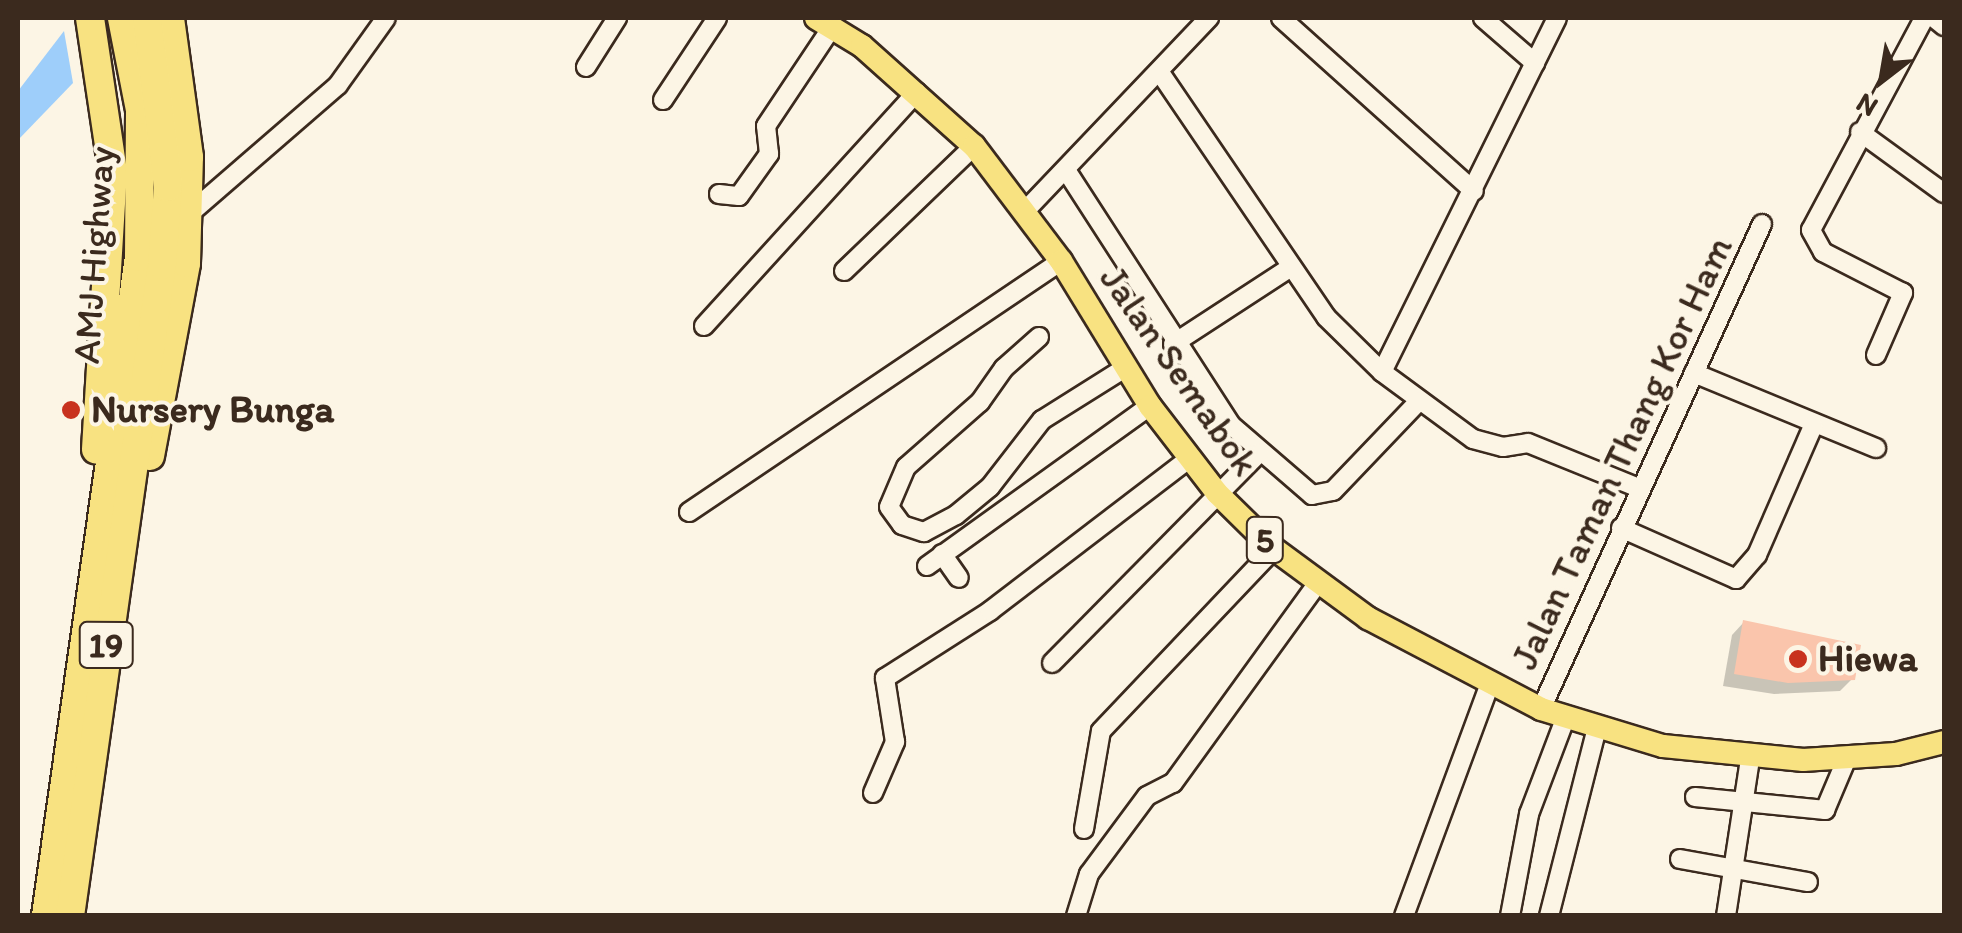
<!DOCTYPE html>
<html>
<head>
<meta charset="utf-8">
<style>
	body { margin:0 }
	#map { position:relative; width:1962px; height:933px; overflow:hidden; background:#fcf5e5; font-family:Itim,sans-serif }
	div>[style] { position:absolute }
	.water>* { inset:0; background:#9ecefa }
	.shadow>* { inset:0; background:#0003 }
	.building>* { inset:0; background:#fac5ac }
	.roads { filter:drop-shadow(2px 0 #3b2a1e) drop-shadow(-2px 0 #3b2a1e) drop-shadow(0 2px #3b2a1e) drop-shadow(0 -2px #3b2a1e) }
	.minor>* { height:18px; margin:-9px; padding:0 9px; transform-origin:9px; border-radius:9px; background:#fcf5e5 }
	.major>* { height:22px; margin:-11px; padding:0 11px; transform-origin:11px; border-radius:11px; background:#f8e281 }
	.highway>* { height:28px; margin:-14px; padding:0 14px; transform-origin:14px; border-radius:14px; background:#f8e281 }
	.dots>* { width:28px; height:28px; translate:-50% -50%; box-sizing:border-box; border:5px solid #fcf5e5; border-radius:50% }
	span { translate:-50% -50%; white-space:nowrap; text-align:center; line-height:1.15; -webkit-text-stroke:8px #fcf5e5; paint-order:stroke }
	.shield-label span { padding:2px 8px; background:#fcf5e5; border:2px solid; border-radius:8px; -webkit-text-stroke-width:0 }
	.shield-label { font-size:35px; color:#3b2a1e; font-weight:700 }
	.street-label { font-size:38px; color:#3b2a1e }
	.poi-label { font-size:38px; color:#3b2a1e; font-weight:700 }
	.left { translate:0 -50%; text-align:left }
	.frame { position:absolute; inset:0; border:20px solid #3b2a1e; pointer-events:none }
	.north { position:absolute; left:1832px; top:30px; width:100px; height:100px; -webkit-text-stroke:8px #fcf5e5; paint-order:stroke; rotate:211deg; font-size:28px; font-weight:700; line-height:40px; text-align:center; color:#3b2a1e }
	.north::after { content:''; display:block; margin:auto; width:35px; height:45px; background:#3b2a1e; clip-path:polygon(50% 0,100% 100%,50% 72%,0 100%) }
</style>
</head>
<body>
<div id="map">
	<div class="water">
		<div style="clip-path:polygon(64px 31px,73px 83px,18px 140px,18px 91px)"></div>
	</div>
	<div class="shadow">
		<div style="clip-path:polygon(1744px 622px,1853px 678px,1840px 691px,1774px 694px,1723px 686px,1732px 635px)"></div>
	</div>
	<div class="building">
		<div style="clip-path:polygon(1743px 620px,1861px 645px,1855px 680px,1788px 683px,1734px 674px)"></div>
	</div>
	<div class="roads">
		<div class="minor">
			<div style="left:1281px;top:18px;width:259px;rotate:41.9deg"></div>
			<div style="left:1483px;top:18px;width:69px;rotate:40.9deg"></div>
			<div style="left:1934px;top:18px;width:13px;rotate:39deg"></div>
			<div style="left:586px;top:67px;width:58px;rotate:-57.7deg"></div>
			<div style="left:1161px;top:74px;width:294px;rotate:55.8deg"></div>
			<div style="left:1326px;top:317px;width:78px;rotate:44.5deg"></div>
			<div style="left:1382px;top:372px;width:113px;rotate:36.4deg"></div>
			<div style="left:1473px;top:439px;width:31px;rotate:15deg"></div>
			<div style="left:1503px;top:447px;width:25px;rotate:-9deg"></div>
			<div style="left:1528px;top:443px;width:120px;rotate:22.1deg"></div>
			<div style="left:663px;top:100px;width:98px;rotate:-56.6deg"></div>
			<div style="left:1860px;top:132px;width:104px;rotate:36deg"></div>
			<div style="left:1066px;top:170px;width:304px;rotate:57.1deg"></div>
			<div style="left:1231px;top:425px;width:107px;rotate:40.8deg"></div>
			<div style="left:1312px;top:495px;width:21px;rotate:-11deg"></div>
			<div style="left:1333px;top:491px;width:124px;rotate:-46.3deg"></div>
			<div style="left:719px;top:194px;width:20px;rotate:6deg"></div>
			<div style="left:739px;top:196px;width:52px;rotate:-54.5deg"></div>
			<div style="left:769px;top:154px;width:28px;rotate:-96deg"></div>
			<div style="left:766px;top:126px;width:119px;rotate:-56.3deg"></div>
			<div style="left:1025px;top:211px;width:267px;rotate:-46.4deg"></div>
			<div style="left:188px;top:215px;width:198px;rotate:-40.9deg"></div>
			<div style="left:338px;top:85px;width:82px;rotate:-54.4deg"></div>
			<div style="left:844px;top:271px;width:180px;rotate:-43.9deg"></div>
			<div style="left:704px;top:326px;width:316px;rotate:-47.7deg"></div>
			<div style="left:1039px;top:337px;width:47px;rotate:138.5deg"></div>
			<div style="left:1004px;top:368px;width:42px;rotate:125.2deg"></div>
			<div style="left:980px;top:402px;width:98px;rotate:138.7deg"></div>
			<div style="left:906px;top:467px;width:43px;rotate:113deg"></div>
			<div style="left:889px;top:507px;width:22px;rotate:54deg"></div>
			<div style="left:902px;top:525px;width:23px;rotate:18deg"></div>
			<div style="left:924px;top:532px;width:36px;rotate:-28deg"></div>
			<div style="left:956px;top:515px;width:44px;rotate:-39.5deg"></div>
			<div style="left:990px;top:487px;width:85px;rotate:-52.2deg"></div>
			<div style="left:1042px;top:420px;width:98px;rotate:-32.1deg"></div>
			<div style="left:1173px;top:344px;width:141px;rotate:-33.1deg"></div>
			<div style="left:1876px;top:355px;width:68px;rotate:-66.5deg"></div>
			<div style="left:1903px;top:293px;width:90px;rotate:-152.9deg"></div>
			<div style="left:1823px;top:252px;width:25px;rotate:-119deg"></div>
			<div style="left:1811px;top:230px;width:240px;rotate:-61.9deg"></div>
			<div style="left:1382px;top:372px;width:395px;rotate:-63.7deg"></div>
			<div style="left:1694px;top:373px;width:197px;rotate:22.4deg"></div>
			<div style="left:689px;top:512px;width:449px;rotate:-34deg"></div>
			<div style="left:1621px;top:528px;width:126px;rotate:23.9deg"></div>
			<div style="left:1736px;top:579px;width:32px;rotate:-49deg"></div>
			<div style="left:1757px;top:555px;width:141px;rotate:-66.5deg"></div>
			<div style="left:942px;top:554px;width:29px;rotate:55deg"></div>
			<div style="left:927px;top:566px;width:274px;rotate:-35.7deg"></div>
			<div style="left:1052px;top:663px;width:295px;rotate:-45.4deg"></div>
			<div style="left:1541px;top:709px;width:533px;rotate:-65.5deg"></div>
			<div style="left:873px;top:793px;width:56px;rotate:-66.7deg"></div>
			<div style="left:895px;top:742px;width:65px;rotate:-98.9deg"></div>
			<div style="left:885px;top:678px;width:125px;rotate:-32.5deg"></div>
			<div style="left:990px;top:611px;width:250px;rotate:-37.4deg"></div>
			<div style="left:1695px;top:797px;width:131px;rotate:5.7deg"></div>
			<div style="left:1825px;top:810px;width:56px;rotate:-67.1deg"></div>
			<div style="left:1084px;top:829px;width:99px;rotate:-80.2deg"></div>
			<div style="left:1101px;top:731px;width:251px;rotate:-46.5deg"></div>
			<div style="left:1680px;top:859px;width:130px;rotate:10.2deg"></div>
			<div style="left:1076px;top:916px;width:44px;rotate:-72.8deg"></div>
			<div style="left:1089px;top:874px;width:97px;rotate:-53.4deg"></div>
			<div style="left:1147px;top:796px;width:29px;rotate:-27deg"></div>
			<div style="left:1173px;top:783px;width:247px;rotate:-54.1deg"></div>
			<div style="left:1404px;top:916px;width:245px;rotate:-69.7deg"></div>
			<div style="left:1510px;top:916px;width:104px;rotate:-79.4deg"></div>
			<div style="left:1529px;top:814px;width:102px;rotate:-69.2deg"></div>
			<div style="left:1549px;top:916px;width:191px;rotate:-75.7deg"></div>
			<div style="left:1726px;top:916px;width:159px;rotate:-81.3deg"></div>
		</div>
		<div class="major">
			<div style="left:816px;top:18px;width:54px;rotate:31.3deg"></div>
			<div style="left:862px;top:46px;width:150px;rotate:41.8deg"></div>
			<div style="left:974px;top:146px;width:144px;rotate:52.9deg"></div>
			<div style="left:1061px;top:261px;width:170px;rotate:58.5deg"></div>
			<div style="left:1150px;top:406px;width:110px;rotate:52.4deg"></div>
			<div style="left:1217px;top:493px;width:80px;rotate:44.5deg"></div>
			<div style="left:1274px;top:549px;width:117px;rotate:36.3deg"></div>
			<div style="left:1368px;top:618px;width:195px;rotate:27.7deg"></div>
			<div style="left:1541px;top:709px;width:127px;rotate:16.9deg"></div>
			<div style="left:1663px;top:746px;width:141px;rotate:5.7deg"></div>
			<div style="left:1803px;top:760px;width:93px;rotate:-3.7deg"></div>
			<div style="left:1896px;top:754px;width:49px;rotate:-14deg"></div>
		</div>
		<div class="highway">
			<div style="left:90px;top:18px;width:155px;rotate:81.5deg"></div>
			<div style="left:113px;top:171px;width:279px;rotate:93.5deg"></div>
			<div style="left:150px;top:456px;width:196px;rotate:-79.4deg"></div>
			<div style="left:186px;top:263px;width:106px;rotate:-88.4deg"></div>
			<div style="left:189px;top:157px;width:140px;rotate:-97.8deg"></div>
			<div style="left:46px;top:916px;width:666px;rotate:-81.97deg"></div>
			<div style="left:139px;top:257px;width:147px;rotate:-89.6deg"></div>
			<div style="left:140px;top:110px;width:94px;rotate:-101.1deg"></div>
			<div style="left:70px;top:916px;width:657px;rotate:-81.96deg"></div>
			<div style="left:162px;top:265px;width:78px;rotate:-85.6deg"></div>
			<div style="left:168px;top:187px;width:170px;rotate:-97.1deg"></div>
		</div>
	</div>
	<div class="dots">
		<div style="left:71px;top:410px;background:#c8321e"></div>
		<div style="left:1798px;top:659px;background:#c8321e"></div>
	</div>
	<div class="shield-label">
		<span style="left:1265px;top:540px">5</span>
		<span style="left:106px;top:645px">19</span>
	</div>
	<div class="street-label">
		<span style="left:94px;top:255px;rotate:-86deg">AMJ Highway</span>
		<span style="left:1179px;top:371px;rotate:55deg">Jalan Semabok</span>
		<span style="left:1622px;top:453px;rotate:-65deg">Jalan Taman Thang Kor Ham</span>
	</div>
	<div class="poi-label">
		<span class="left" style="left:91px;top:410px">Nursery Bunga</span>
		<span class="left" style="left:1818px;top:659px">Hiewa</span>
	</div>
	<div class="frame"></div>
	<div class="north">N</div>
</div>
</body>
</html>
